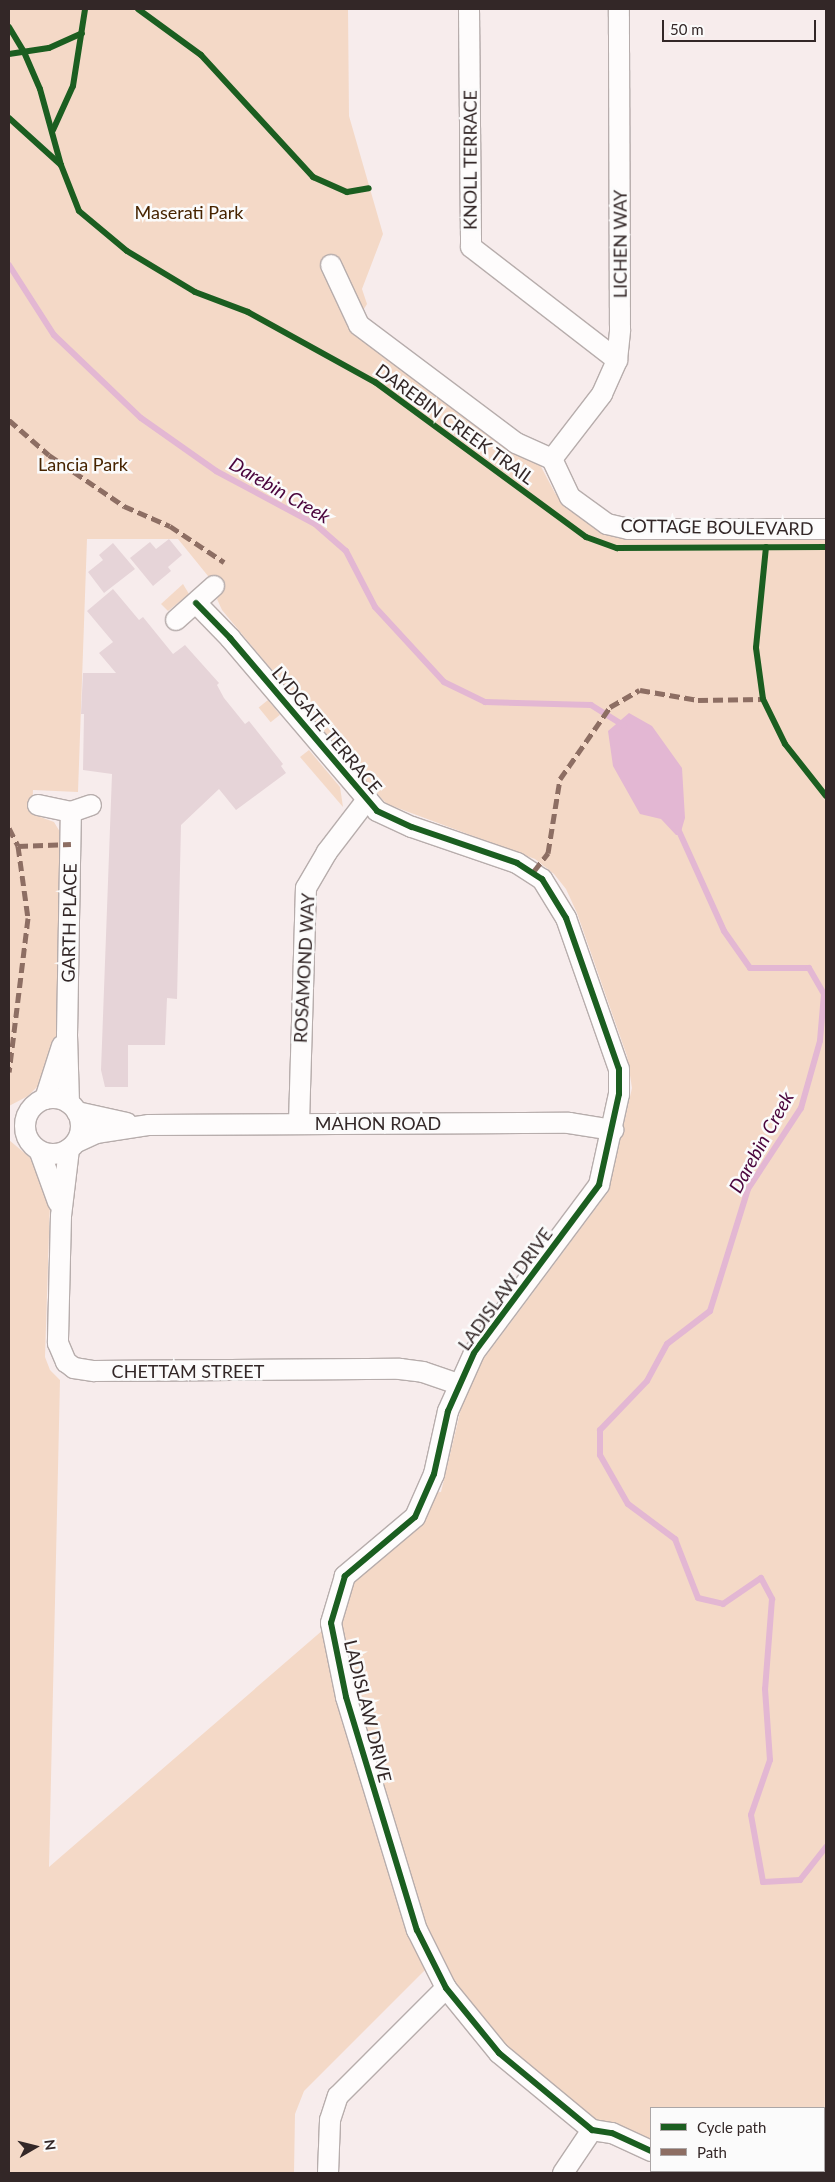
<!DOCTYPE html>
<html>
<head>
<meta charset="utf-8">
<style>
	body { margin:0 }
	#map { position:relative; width:835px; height:2182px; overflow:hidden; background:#f7ecec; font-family:Lato,sans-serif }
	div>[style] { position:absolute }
	.green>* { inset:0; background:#f4d9c7; transform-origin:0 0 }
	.water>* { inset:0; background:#e3b7d3 }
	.stream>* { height:6px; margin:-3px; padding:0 3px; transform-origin:3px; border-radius:3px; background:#e3b7d3 }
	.building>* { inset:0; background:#e6d4d8 }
	.roads { filter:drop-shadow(1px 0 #b7adac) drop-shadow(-1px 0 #b7adac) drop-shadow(0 1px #b7adac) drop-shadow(0 -1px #b7adac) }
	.street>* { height:20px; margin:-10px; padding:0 10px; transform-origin:10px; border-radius:10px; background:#fefcfc }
	.street>.ring { margin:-10px; padding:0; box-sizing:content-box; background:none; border:20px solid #fefcfc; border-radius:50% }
	.quiet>* { height:5px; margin-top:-2.5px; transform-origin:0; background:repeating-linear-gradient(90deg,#8d6e63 0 10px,transparent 0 15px) }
	.cycleway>* { height:6px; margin:-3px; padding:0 3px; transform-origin:3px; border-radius:3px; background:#1b5e20 }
	span { translate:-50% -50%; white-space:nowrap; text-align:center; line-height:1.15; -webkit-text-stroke:5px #fbfbfb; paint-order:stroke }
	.street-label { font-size:18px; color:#332727 }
	.park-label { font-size:18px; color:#472400 }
	.water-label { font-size:19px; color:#4a053d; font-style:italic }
	.frame { position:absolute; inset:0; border:10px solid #332727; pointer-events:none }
	.legend { position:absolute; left:650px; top:2107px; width:175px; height:65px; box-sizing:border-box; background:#fbfbfb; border:1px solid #aba6a6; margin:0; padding:6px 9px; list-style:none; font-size:15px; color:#332727 }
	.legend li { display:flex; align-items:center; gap:10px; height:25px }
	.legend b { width:25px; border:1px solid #aba6a6 }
	.north { position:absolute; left:10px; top:2122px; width:50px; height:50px; -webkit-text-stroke:4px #fbfbfb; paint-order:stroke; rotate:82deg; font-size:14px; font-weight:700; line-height:20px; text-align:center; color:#332727 }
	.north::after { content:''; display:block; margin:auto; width:18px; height:22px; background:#332727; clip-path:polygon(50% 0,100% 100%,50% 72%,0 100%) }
	.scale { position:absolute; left:662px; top:20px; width:154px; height:22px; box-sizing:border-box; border:2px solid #332727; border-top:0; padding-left:6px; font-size:15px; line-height:18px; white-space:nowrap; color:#332727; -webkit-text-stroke:4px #fbfbfb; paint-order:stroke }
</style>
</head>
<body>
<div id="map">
	<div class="green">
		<div style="clip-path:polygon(9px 9px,348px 9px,349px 116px,383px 234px,362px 289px,367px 304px,352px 328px,538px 461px,555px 493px,567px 507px,597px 529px,618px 537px,826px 537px,826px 2173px,698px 2171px,824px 2171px,824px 2108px,651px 2108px,651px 2151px,612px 2133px,499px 2053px,433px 1962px,304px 2091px,295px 2114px,294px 2173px,9px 2173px,9px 1140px,34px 1161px,50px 1202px,45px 1357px,50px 1370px,60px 1380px,49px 1867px,331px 1623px,345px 1576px,427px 1493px,441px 1492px,463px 1400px,482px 1361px,608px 1192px,632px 1088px,627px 1056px,577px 913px,566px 889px,554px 874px,535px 859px,387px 804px,363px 780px,222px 610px,217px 599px,221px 592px,178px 539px,87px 539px,78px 792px,33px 790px,32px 814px,54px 822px,63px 837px,56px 1044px,44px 1080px,28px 1096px,9px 1106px)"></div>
		<div style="clip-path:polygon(183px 584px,189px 594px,168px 611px,161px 604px)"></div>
		<div style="left:268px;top:700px;width:19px;height:12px;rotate:51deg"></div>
		<div style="clip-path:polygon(309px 750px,340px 787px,343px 807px,300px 757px)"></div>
	</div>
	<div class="water">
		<div style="clip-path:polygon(629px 713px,652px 726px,682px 768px,685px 818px,680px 835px,676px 835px,661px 819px,640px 814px,613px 766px,608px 731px)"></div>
	</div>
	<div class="stream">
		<div style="left:9px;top:265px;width:83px;rotate:57.3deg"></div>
		<div style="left:54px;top:335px;width:120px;rotate:43.7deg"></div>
		<div style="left:141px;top:418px;width:92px;rotate:35.2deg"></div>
		<div style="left:216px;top:471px;width:112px;rotate:28.2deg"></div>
		<div style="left:315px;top:524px;width:41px;rotate:41.1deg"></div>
		<div style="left:346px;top:551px;width:63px;rotate:62.6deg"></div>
		<div style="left:375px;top:607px;width:102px;rotate:47.4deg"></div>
		<div style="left:444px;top:682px;width:46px;rotate:26deg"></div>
		<div style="left:485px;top:702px;width:106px;rotate:1.6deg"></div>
		<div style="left:591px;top:705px;width:39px;rotate:32deg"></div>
		<div style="left:678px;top:829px;width:112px;rotate:65.7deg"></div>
		<div style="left:724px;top:931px;width:45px;rotate:54.9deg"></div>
		<div style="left:750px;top:968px;width:59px"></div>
		<div style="left:809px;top:968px;width:30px;rotate:60deg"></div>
		<div style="left:824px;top:994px;width:47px;rotate:94.9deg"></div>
		<div style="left:820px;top:1041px;width:70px;rotate:105.8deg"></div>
		<div style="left:801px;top:1108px;width:97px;rotate:123.2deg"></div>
		<div style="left:748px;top:1189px;width:128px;rotate:107.3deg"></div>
		<div style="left:710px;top:1311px;width:54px;rotate:142.5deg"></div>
		<div style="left:667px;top:1344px;width:42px;rotate:118.4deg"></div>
		<div style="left:647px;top:1381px;width:68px;rotate:133.8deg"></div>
		<div style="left:600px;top:1430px;width:25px;rotate:90deg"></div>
		<div style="left:600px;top:1455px;width:56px;rotate:60.3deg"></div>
		<div style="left:628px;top:1504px;width:59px;rotate:36.7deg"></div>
		<div style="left:675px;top:1539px;width:63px;rotate:68.7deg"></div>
		<div style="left:698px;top:1598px;width:26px;rotate:13deg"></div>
		<div style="left:723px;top:1604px;width:46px;rotate:-34.4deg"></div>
		<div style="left:761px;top:1578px;width:24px;rotate:62deg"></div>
		<div style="left:772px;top:1599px;width:90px;rotate:94.4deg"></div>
		<div style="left:765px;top:1689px;width:71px;rotate:86deg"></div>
		<div style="left:770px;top:1760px;width:58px;rotate:109.1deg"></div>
		<div style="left:751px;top:1815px;width:68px;rotate:79.8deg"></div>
		<div style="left:763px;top:1882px;width:37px;rotate:-3deg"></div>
		<div style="left:800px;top:1880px;width:42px;rotate:-51.8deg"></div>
	</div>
	<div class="building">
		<div style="clip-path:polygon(169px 539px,182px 555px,168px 567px,171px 571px,153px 586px,130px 558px,150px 542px,156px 549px)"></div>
		<div style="clip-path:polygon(113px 543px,135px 569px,104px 593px,88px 572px,103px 560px,99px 555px)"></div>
		<div style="clip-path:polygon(113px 589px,139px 620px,143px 617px,173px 654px,185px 645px,219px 683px,217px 685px,224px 698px,245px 724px,249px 721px,283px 764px,281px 766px,286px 773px,236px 810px,219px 789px,181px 825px,177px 999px,167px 998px,165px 1045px,128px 1045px,128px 1087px,105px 1087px,101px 1070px,112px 774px,83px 770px,84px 714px,81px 714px,83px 673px,116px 673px,99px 653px,113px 642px,87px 611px)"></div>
	</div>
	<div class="roads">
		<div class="street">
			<div style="left:469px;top:9px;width:238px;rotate:89.5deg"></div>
			<div style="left:471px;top:247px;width:185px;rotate:37.7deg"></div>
			<div style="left:331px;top:265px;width:66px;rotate:65deg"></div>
			<div style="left:359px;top:325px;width:196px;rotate:36.9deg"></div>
			<div style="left:516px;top:443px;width:39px;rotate:24deg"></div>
			<div style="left:552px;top:459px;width:42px;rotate:64.7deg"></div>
			<div style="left:570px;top:497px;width:46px;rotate:36.1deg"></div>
			<div style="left:607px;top:524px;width:22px;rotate:13deg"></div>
			<div style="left:628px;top:529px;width:198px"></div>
			<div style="left:552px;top:459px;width:82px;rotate:-52.4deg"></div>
			<div style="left:602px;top:394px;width:37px;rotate:-66deg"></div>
			<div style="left:617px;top:360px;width:31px;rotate:-84deg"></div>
			<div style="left:620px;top:329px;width:320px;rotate:-90.2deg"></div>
			<div style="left:196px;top:603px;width:49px;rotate:45.8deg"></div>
			<div style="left:230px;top:638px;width:227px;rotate:49.6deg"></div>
			<div style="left:377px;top:811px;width:38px;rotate:25deg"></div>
			<div style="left:412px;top:827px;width:111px;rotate:18.9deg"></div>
			<div style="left:517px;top:863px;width:30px;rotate:33deg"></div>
			<div style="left:542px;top:879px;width:46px;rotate:58.4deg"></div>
			<div style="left:566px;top:918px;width:160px;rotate:70.7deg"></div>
			<div style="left:619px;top:1069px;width:25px;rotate:90deg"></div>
			<div style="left:619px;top:1094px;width:93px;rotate:102.4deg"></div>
			<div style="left:599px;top:1185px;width:209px;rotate:126.7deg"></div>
			<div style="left:474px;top:1353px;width:64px;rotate:114.1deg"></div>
			<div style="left:448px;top:1411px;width:65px;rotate:102.5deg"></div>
			<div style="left:434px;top:1474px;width:47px;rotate:113.8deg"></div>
			<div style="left:415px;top:1517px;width:92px;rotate:139.9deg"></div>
			<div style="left:345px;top:1576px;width:49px;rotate:106.6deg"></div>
			<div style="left:331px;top:1623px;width:76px;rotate:78.5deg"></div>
			<div style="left:346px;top:1697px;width:244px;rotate:73.1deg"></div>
			<div style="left:417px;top:1930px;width:65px;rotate:63.4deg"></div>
			<div style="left:446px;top:1988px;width:84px;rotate:50.8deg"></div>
			<div style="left:499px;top:2053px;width:121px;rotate:39.6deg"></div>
			<div style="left:592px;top:2130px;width:20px;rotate:9deg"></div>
			<div style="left:612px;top:2133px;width:43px;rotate:24.8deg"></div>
			<div style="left:176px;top:620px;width:51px;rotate:-41.8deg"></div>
			<div style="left:38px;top:805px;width:34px;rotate:12deg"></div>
			<div style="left:71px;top:812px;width:21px;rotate:-19deg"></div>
			<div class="ring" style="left:25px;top:1098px;width:36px;height:36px"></div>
			<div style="left:45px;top:1099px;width:56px;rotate:-72.2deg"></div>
			<div style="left:69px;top:1103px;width:68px;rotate:-91.7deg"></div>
			<div style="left:67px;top:1035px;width:223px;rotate:-89deg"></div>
			<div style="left:77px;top:1112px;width:51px;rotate:12.4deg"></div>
			<div style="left:299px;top:1123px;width:235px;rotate:-88.3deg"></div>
			<div style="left:306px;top:888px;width:42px;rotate:-59.7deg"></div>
			<div style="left:327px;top:852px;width:64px;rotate:-52.6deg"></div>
			<div style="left:77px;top:1142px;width:21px;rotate:-25deg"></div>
			<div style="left:96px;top:1133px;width:54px;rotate:-8.6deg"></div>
			<div style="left:149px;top:1125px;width:420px;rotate:-0.3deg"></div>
			<div style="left:569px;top:1123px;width:45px;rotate:9deg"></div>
			<div style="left:69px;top:1149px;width:67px;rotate:96.8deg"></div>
			<div style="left:61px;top:1216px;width:127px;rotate:91.4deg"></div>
			<div style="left:58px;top:1343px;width:21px;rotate:67deg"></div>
			<div style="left:66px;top:1362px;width:10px;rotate:37deg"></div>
			<div style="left:74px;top:1368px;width:20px;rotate:9deg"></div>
			<div style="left:94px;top:1371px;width:306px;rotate:-0.4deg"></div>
			<div style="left:400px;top:1369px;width:23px;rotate:7deg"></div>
			<div style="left:423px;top:1372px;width:37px;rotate:19deg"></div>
			<div style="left:40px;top:1152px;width:53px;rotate:70.2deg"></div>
			<div style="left:698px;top:2171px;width:6px;rotate:18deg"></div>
			<div style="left:328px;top:2173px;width:53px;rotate:-87.8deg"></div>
			<div style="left:330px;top:2120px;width:25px;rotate:-72deg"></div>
			<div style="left:338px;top:2096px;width:153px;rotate:-45deg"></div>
			<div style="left:563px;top:2173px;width:52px;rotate:-56deg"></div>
		</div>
	</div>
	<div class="quiet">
		<div style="left:9px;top:420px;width:53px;rotate:41.2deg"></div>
		<div style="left:49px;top:455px;width:91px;rotate:34.2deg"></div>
		<div style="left:124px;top:506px;width:50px;rotate:23.5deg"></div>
		<div style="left:170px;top:526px;width:65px;rotate:33.7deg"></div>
		<div style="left:9px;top:828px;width:20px;rotate:63deg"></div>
		<div style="left:18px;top:846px;width:73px;rotate:82.1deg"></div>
		<div style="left:28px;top:918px;width:155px;rotate:97deg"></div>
		<div style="left:18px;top:846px;width:53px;rotate:-2.2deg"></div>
		<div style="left:534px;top:871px;width:23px;rotate:-52deg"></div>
		<div style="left:548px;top:853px;width:75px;rotate:-80.8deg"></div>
		<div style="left:560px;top:779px;width:88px;rotate:-55.2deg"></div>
		<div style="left:610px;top:707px;width:34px;rotate:-30deg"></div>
		<div style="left:640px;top:690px;width:59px;rotate:9.8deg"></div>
		<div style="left:698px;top:700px;width:65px;rotate:-0.9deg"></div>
	</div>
	<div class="cycleway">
		<div style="left:138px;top:9px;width:78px;rotate:36.1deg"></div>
		<div style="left:201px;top:55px;width:166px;rotate:47.4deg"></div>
		<div style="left:313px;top:177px;width:37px;rotate:24deg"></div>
		<div style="left:347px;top:192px;width:22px;rotate:-10deg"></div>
		<div style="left:9px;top:27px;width:29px;rotate:59deg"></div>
		<div style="left:24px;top:52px;width:40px;rotate:66.6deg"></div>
		<div style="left:40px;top:89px;width:79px;rotate:74.6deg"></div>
		<div style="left:9px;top:54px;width:40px;rotate:-8.5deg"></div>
		<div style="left:49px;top:48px;width:36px;rotate:-24deg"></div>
		<div style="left:9px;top:118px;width:70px;rotate:42.1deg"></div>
		<div style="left:61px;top:165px;width:49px;rotate:68.6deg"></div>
		<div style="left:79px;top:211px;width:62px;rotate:39.8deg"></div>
		<div style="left:127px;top:251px;width:79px;rotate:31.1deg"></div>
		<div style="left:195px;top:292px;width:57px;rotate:20.7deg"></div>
		<div style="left:248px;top:312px;width:145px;rotate:28.9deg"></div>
		<div style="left:375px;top:382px;width:262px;rotate:36.3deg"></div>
		<div style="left:586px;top:537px;width:33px;rotate:20deg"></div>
		<div style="left:617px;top:548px;width:209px;rotate:-0.3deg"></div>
		<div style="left:53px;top:130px;width:48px;rotate:-65.6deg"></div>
		<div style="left:73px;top:86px;width:78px;rotate:-81.1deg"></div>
		<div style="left:766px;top:547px;width:101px;rotate:95.7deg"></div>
		<div style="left:756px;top:648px;width:51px;rotate:82.2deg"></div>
		<div style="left:763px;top:699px;width:50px;rotate:63.9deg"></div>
		<div style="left:785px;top:744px;width:66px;rotate:51.7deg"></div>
		<div style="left:196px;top:603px;width:49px;rotate:45.8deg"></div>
		<div style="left:230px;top:638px;width:227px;rotate:49.6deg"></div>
		<div style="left:377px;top:811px;width:38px;rotate:25deg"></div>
		<div style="left:412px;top:827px;width:111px;rotate:18.9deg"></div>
		<div style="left:517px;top:863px;width:30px;rotate:33deg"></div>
		<div style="left:542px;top:879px;width:46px;rotate:58.4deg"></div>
		<div style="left:566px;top:918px;width:160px;rotate:70.7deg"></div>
		<div style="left:619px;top:1069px;width:25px;rotate:90deg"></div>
		<div style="left:619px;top:1094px;width:93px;rotate:102.4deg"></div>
		<div style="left:599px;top:1185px;width:209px;rotate:126.7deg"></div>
		<div style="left:474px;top:1353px;width:64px;rotate:114.1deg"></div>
		<div style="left:448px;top:1411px;width:65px;rotate:102.5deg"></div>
		<div style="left:434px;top:1474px;width:47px;rotate:113.8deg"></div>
		<div style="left:415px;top:1517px;width:92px;rotate:139.9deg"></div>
		<div style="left:345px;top:1576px;width:49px;rotate:106.6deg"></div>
		<div style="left:331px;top:1623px;width:76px;rotate:78.5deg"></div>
		<div style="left:346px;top:1697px;width:244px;rotate:73.1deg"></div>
		<div style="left:417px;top:1930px;width:65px;rotate:63.4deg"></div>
		<div style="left:446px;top:1988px;width:84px;rotate:50.8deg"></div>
		<div style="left:499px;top:2053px;width:121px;rotate:39.6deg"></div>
		<div style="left:592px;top:2130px;width:20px;rotate:9deg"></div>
		<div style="left:612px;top:2133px;width:43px;rotate:24.8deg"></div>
	</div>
	<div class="street-label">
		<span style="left:470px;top:160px;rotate:-90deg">KNOLL TERRACE</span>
		<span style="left:620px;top:244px;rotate:-90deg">LICHEN WAY</span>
		<span style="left:455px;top:424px;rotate:36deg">DAREBIN CREEK TRAIL</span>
		<span style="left:717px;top:527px;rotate:1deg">COTTAGE BOULEVARD</span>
		<span style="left:327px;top:730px;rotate:50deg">LYDGATE TERRACE</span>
		<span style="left:69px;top:923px;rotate:-89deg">GARTH PLACE</span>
		<span style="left:304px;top:968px;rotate:-87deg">ROSAMOND WAY</span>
		<span style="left:378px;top:1123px">MAHON ROAD</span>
		<span style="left:505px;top:1289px;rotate:-54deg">LADISLAW DRIVE</span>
		<span style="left:188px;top:1371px">CHETTAM STREET</span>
		<span style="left:368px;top:1711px;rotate:76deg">LADISLAW DRIVE</span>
	</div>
	<div class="park-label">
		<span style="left:189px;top:212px">Maserati Park</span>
		<span style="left:83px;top:464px">Lancia Park</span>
	</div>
	<div class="water-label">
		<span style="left:280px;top:490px;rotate:30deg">Darebin Creek</span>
		<span style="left:761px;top:1142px;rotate:-61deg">Darebin Creek</span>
	</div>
	<div class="frame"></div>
	<ul class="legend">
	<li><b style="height:6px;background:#1b5e20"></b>Cycle path</li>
	<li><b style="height:6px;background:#8d6e63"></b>Path</li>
	</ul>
	<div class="north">N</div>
	<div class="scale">50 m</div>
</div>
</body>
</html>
